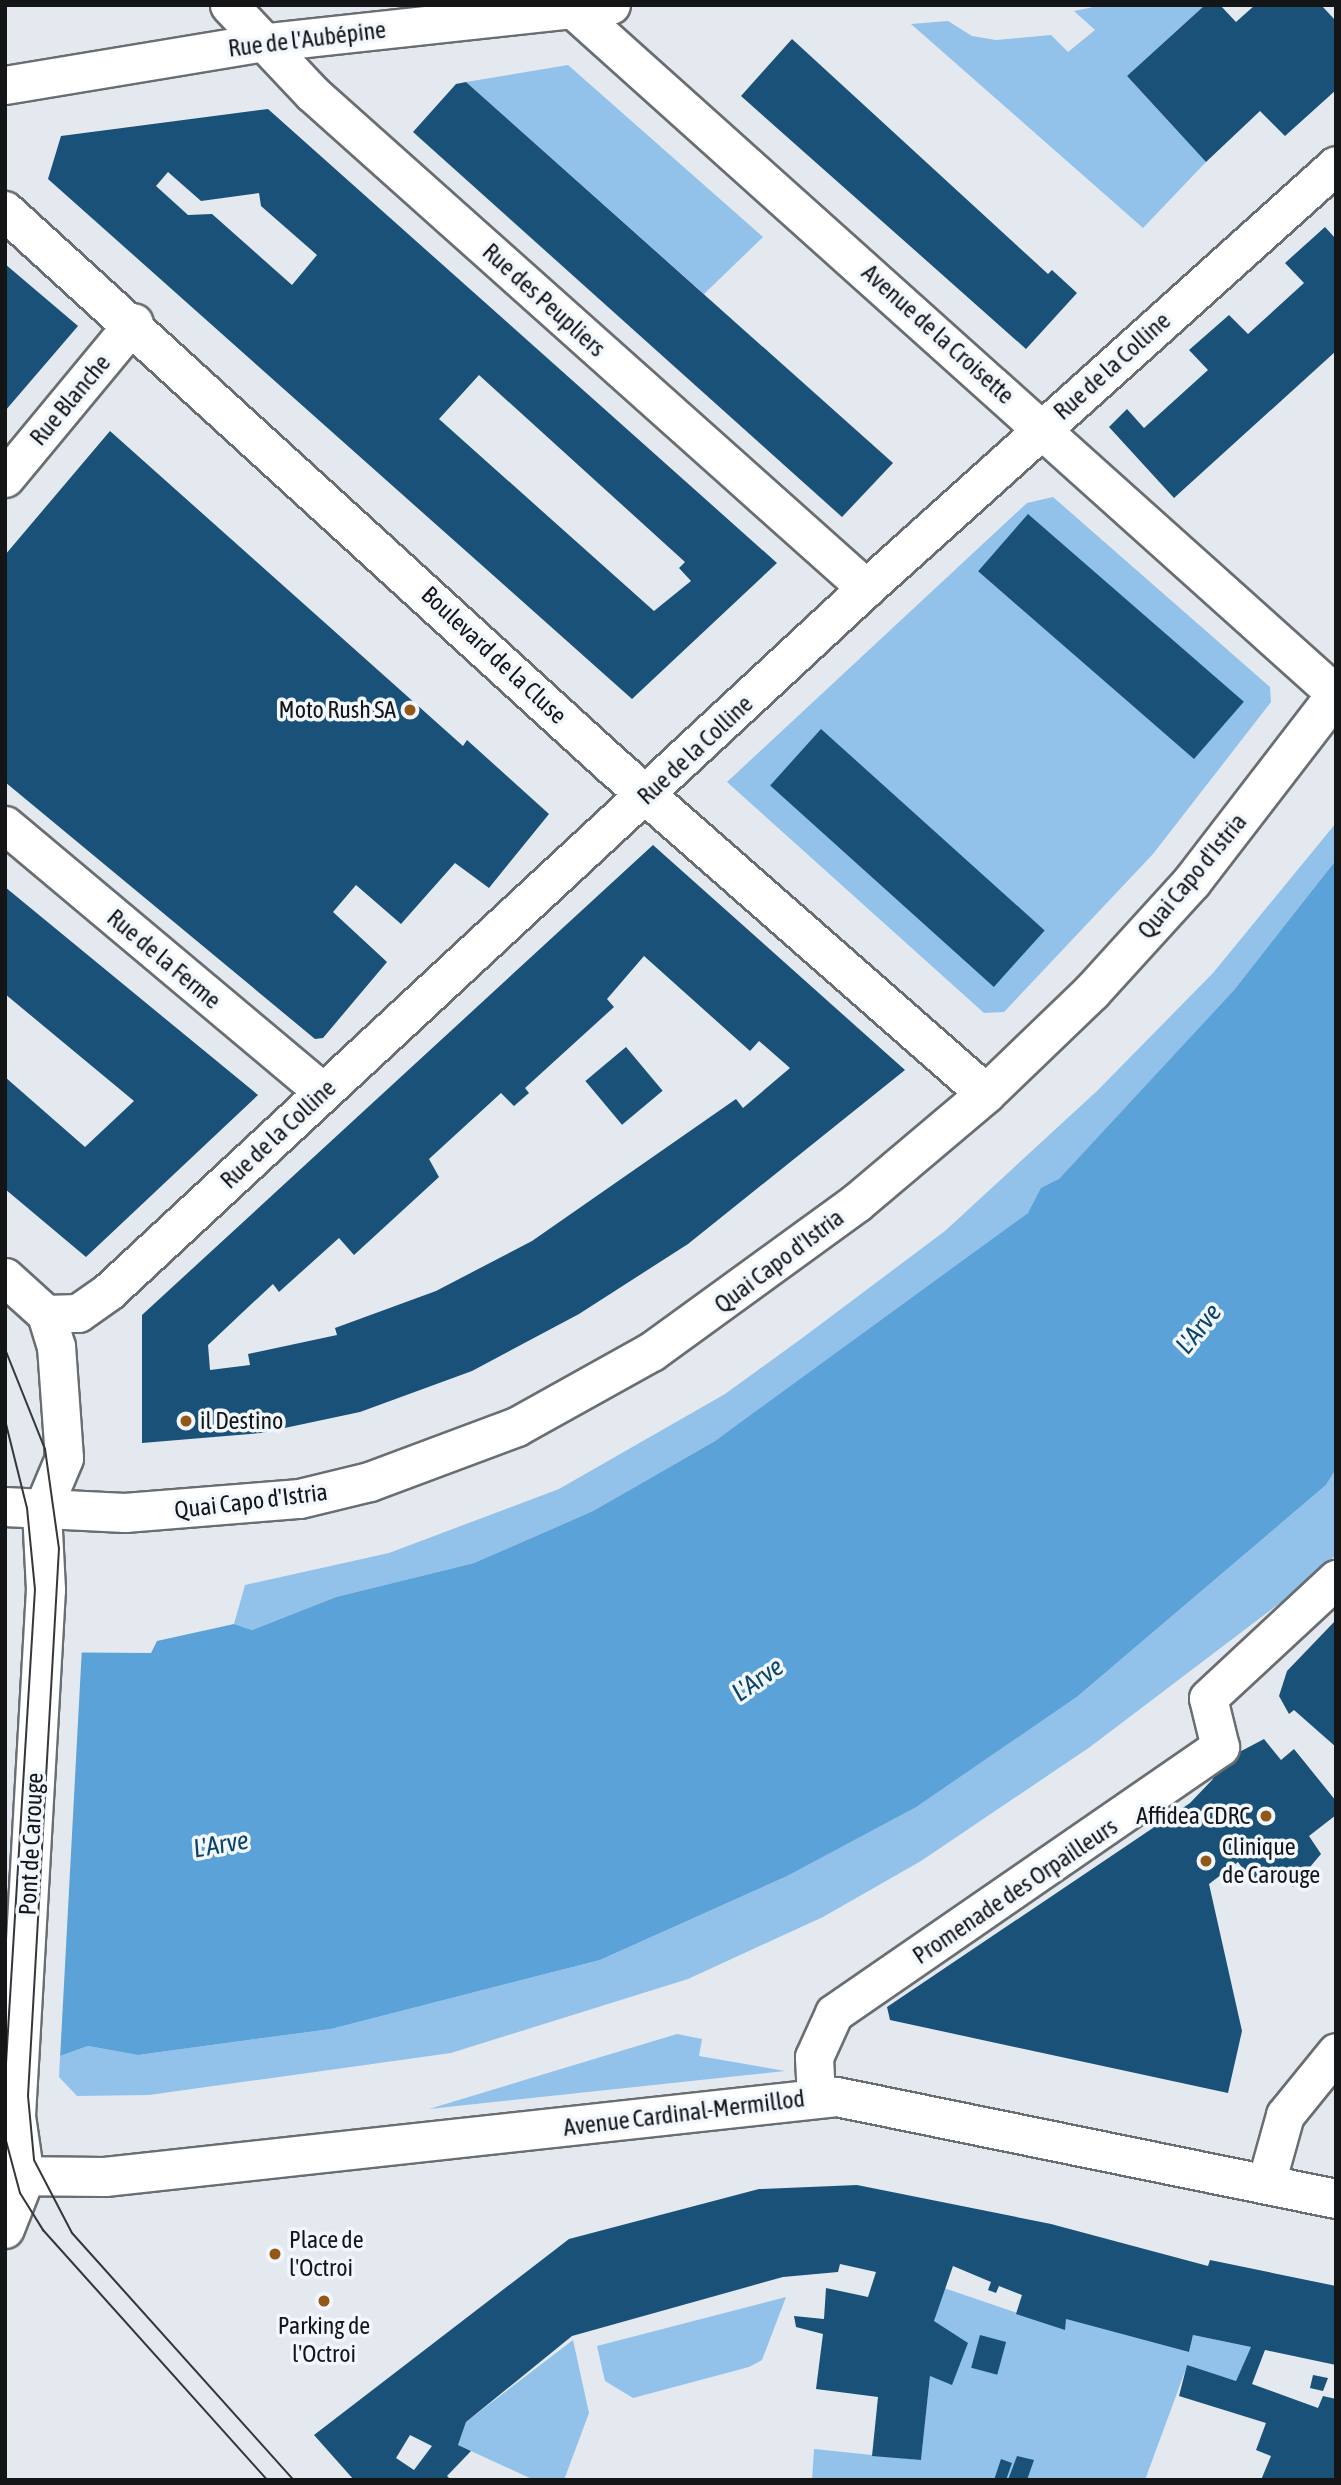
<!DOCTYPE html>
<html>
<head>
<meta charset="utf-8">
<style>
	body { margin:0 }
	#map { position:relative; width:1341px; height:2485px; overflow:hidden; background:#e3e9ee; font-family:"Asap Condensed",sans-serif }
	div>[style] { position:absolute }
	.green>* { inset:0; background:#92c2e9 }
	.water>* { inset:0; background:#5aa2d8 }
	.pier>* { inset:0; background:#e3e9ee }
	.building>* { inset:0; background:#195178; transform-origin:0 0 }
	.roads { filter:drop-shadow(2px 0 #696e72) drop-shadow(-2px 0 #696e72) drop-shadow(0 2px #696e72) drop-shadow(0 -2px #696e72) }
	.street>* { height:37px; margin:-18.5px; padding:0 18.5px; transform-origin:18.5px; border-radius:18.5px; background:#fff }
	.secondary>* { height:38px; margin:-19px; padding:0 19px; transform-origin:19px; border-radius:19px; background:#fff }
	.tram>* { height:2px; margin:-1px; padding:0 1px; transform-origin:1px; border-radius:1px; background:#353739 }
	.dots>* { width:19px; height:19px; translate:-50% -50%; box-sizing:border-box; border:4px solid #f1f7fc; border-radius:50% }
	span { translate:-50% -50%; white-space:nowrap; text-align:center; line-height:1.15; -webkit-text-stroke:7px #f1f7fc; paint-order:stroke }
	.street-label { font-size:24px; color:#131516 }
	.poi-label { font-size:24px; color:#131516 }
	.right { translate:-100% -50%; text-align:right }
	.left { translate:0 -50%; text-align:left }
	.water-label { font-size:26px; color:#0c4468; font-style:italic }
	.frame { position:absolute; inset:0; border:7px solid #131516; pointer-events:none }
</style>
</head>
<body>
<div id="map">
	<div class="green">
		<div style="clip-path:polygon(1103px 5px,1205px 5px,1127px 76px,1206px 162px,1143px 228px,911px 24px,948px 21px,972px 36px,996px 40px,1051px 35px,1068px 52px,1095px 30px,1074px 11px)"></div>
		<div style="clip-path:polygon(568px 65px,763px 237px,704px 294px,466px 82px)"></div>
		<div style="clip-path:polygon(1053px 497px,1270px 687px,1271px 702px,1153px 854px,1004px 1012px,984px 1013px,727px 782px,1027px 503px)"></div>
		<div style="clip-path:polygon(1336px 823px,1336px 860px,1234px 990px,1028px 1213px,830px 1361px,715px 1441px,593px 1511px,474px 1563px,336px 1597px,252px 1630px,234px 1624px,245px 1585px,389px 1553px,559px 1489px,725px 1394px,805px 1336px,945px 1231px,1097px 1091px,1213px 973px)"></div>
		<div style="clip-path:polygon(1336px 1469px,1336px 1555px,1284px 1600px,1090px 1747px,921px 1861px,823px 1917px,688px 1979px,451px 2053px,149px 2095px,77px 2096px,59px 2077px,60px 2056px,88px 2046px,138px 2055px,331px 2029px,600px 1960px,785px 1877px,1078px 1696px,1326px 1485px)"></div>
		<div style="clip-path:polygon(677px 2034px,702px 2039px,699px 2056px,785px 2071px,429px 2109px)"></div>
		<div style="clip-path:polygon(944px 2288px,1064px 2329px,1066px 2319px,1189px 2352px,1193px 2335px,1251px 2347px,1236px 2381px,1187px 2366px,1145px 2480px,812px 2480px,814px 2449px,921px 2460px,930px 2376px,952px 2384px,967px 2344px,934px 2321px)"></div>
		<div style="clip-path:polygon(786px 2297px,762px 2360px,749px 2367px,633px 2398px,605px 2381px,597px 2346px)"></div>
		<div style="clip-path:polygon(573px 2340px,589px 2413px,564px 2480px,534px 2480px,458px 2445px,466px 2422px)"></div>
	</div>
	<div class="water">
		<div style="clip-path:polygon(1336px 860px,1336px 1469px,1326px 1485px,1078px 1696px,916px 1807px,785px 1877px,600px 1960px,331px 2029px,138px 2055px,88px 2046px,60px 2056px,5px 1652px,151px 1653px,157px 1641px,234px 1624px,252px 1630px,336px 1597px,474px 1563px,593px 1511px,715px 1441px,1028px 1213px,1041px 1188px,1059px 1179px,1234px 990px)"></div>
	</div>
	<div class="pier">
		<div style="clip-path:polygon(82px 1647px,60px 2059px,5px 2062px,5px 1648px)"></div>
	</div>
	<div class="building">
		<div style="clip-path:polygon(1205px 5px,1220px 5px,1236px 22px,1255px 5px,1321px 5px,1336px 21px,1336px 90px,1285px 136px,1260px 111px,1206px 162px,1127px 76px)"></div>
		<div style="clip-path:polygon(792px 39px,1048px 274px,1052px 270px,1077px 293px,1026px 349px,741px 96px)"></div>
		<div style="clip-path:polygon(466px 82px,893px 463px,842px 517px,413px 132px,456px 84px)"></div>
		<div style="clip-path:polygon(evenodd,268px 109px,777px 563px,632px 699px,48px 179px,61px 136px,268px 109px,168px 172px,201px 201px,259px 193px,261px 206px,317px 255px,292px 285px,212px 214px,188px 215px,156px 186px,168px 172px,268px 109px,479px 375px,685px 562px,679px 568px,691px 581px,654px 611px,439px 419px,479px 375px)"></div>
		<div style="clip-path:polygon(1325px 227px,1336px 239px,1336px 351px,1174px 498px,1109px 427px,1127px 409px,1144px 428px,1208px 370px,1189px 350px,1229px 315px,1248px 334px,1304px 283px,1285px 263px)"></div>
		<div style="clip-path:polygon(5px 264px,78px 326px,5px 411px)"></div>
		<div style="clip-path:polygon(110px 431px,463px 746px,467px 740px,549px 814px,489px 888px,455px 863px,401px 924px,356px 885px,333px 912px,387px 962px,323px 1038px,315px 1039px,5px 782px,5px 555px)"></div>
		<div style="left:1028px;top:514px;width:286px;height:76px;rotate:41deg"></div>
		<div style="left:821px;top:729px;width:301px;height:76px;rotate:42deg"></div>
		<div style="clip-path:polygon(evenodd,653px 845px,905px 1070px,688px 1244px,579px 1314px,472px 1371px,360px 1412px,261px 1433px,142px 1443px,142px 1315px,653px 845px,644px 956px,750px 1051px,759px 1041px,790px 1068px,743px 1108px,736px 1099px,532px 1241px,436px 1291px,335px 1328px,337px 1335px,248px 1354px,250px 1365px,210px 1370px,208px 1345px,244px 1311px,273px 1284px,279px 1292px,339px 1238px,354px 1255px,439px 1177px,429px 1159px,501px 1093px,514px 1106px,529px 1093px,525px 1088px,614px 1007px,607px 999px,644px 956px)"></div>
		<div style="clip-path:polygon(5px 887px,258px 1095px,86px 1257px,5px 1189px,5px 1077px,85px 1147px,134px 1101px,5px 994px)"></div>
		<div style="left:626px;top:1047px;width:57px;height:53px;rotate:50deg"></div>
		<div style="clip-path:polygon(1334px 1622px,1336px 1624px,1336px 1747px,1294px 1710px,1289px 1714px,1279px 1696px,1287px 1671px)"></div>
		<div style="clip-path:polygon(1264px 1739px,1281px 1760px,1294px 1749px,1336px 1801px,1336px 1815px,1309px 1836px,1321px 1854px,1293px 1887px,1268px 1867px,1252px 1881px,1238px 1862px,1209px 1884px,1242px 2031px,1228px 2093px,890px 2020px,887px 2007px,1190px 1803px,1213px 1779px,1211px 1767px)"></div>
		<div style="clip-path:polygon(evenodd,857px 2185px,1051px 2224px,1208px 2266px,1210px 2260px,1336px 2286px,1336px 2365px,1265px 2350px,1252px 2384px,1318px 2408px,1323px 2396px,1336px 2399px,1336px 2480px,1261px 2480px,1271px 2456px,1256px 2450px,1266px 2423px,1179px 2396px,1187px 2365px,1236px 2381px,1251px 2347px,1193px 2335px,1189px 2352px,1066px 2319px,1065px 2330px,1016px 2314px,1022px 2295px,999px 2286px,996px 2293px,988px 2290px,991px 2282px,953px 2266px,934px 2321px,968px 2343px,952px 2385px,930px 2376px,921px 2460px,872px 2456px,878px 2397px,816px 2389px,823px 2334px,796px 2327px,794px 2316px,824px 2319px,826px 2288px,868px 2297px,876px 2272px,840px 2264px,838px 2272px,783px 2277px,572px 2336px,466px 2422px,458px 2445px,471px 2451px,447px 2476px,451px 2480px,354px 2480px,314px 2435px,569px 2239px,759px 2189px,857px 2185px,410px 2435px,432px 2446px,414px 2470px,396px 2458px,410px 2435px)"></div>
		<div style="left:980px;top:2335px;width:27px;height:34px;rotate:15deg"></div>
		<div style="clip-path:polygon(1313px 2375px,1328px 2378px,1323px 2391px,1310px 2388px)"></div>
		<div style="clip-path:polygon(1017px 2456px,1034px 2460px,1027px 2480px,1008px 2480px)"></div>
		<div style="clip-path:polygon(1001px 2459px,1012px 2463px,1006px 2480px,994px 2480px)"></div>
	</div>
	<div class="roads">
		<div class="street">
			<div style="left:229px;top:5px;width:122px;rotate:46.7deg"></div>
			<div style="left:313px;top:94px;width:742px;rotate:41.77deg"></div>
			<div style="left:568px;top:5px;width:1032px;rotate:41.9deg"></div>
			<div style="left:5px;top:85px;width:258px;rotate:-9.4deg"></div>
			<div style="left:260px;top:43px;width:353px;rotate:-6.2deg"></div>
			<div style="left:5px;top:478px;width:202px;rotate:-50.4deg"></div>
			<div style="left:5px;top:825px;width:415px;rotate:40deg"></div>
			<div style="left:5px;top:1277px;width:55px;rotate:42.1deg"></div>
			<div style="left:46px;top:1314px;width:34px;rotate:73deg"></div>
			<div style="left:56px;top:1346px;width:112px;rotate:85.9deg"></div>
			<div style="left:64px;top:1458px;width:56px;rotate:112.9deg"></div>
			<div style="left:46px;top:1314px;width:32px;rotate:-2deg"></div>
			<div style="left:78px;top:1313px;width:38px;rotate:-35deg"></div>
			<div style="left:109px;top:1291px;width:1033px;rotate:-42.88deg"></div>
			<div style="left:866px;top:588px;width:632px;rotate:-41.99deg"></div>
			<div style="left:816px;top:2097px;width:40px;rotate:-92.9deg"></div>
			<div style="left:814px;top:2057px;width:48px;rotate:-65.6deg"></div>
			<div style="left:834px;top:2013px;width:469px;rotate:-34.6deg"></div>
			<div style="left:1220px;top:1747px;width:50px;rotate:-103.8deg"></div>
			<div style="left:1208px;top:1698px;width:175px;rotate:-42.9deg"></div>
			<div style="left:1266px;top:2183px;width:71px;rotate:-74.4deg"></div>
			<div style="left:1285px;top:2115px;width:81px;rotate:-51deg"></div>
		</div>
		<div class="secondary">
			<div style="left:5px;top:211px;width:825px;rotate:42.4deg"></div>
			<div style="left:614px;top:767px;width:495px;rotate:41.3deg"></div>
			<div style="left:5px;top:1507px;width:120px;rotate:2.9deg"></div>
			<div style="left:125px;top:1513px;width:176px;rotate:-4.6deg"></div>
			<div style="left:300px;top:1499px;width:72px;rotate:-13.7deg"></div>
			<div style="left:370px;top:1482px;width:157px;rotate:-20.5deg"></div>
			<div style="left:517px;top:1427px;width:154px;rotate:-29.1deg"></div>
			<div style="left:652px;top:1352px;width:253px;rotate:-36deg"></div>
			<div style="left:857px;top:1203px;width:169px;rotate:-40.2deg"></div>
			<div style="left:986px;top:1094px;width:147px;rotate:-43.9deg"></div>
			<div style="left:1092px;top:992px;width:149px;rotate:-47.7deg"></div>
			<div style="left:1192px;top:882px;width:236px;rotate:-52.4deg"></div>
			<div style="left:5px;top:2176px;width:100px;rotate:0.6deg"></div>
			<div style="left:105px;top:2177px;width:736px;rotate:-6.24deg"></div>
			<div style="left:837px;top:2097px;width:509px;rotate:11.55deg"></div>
			<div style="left:25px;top:2178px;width:63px;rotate:-98.3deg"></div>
			<div style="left:16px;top:2116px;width:527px;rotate:-86.74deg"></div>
			<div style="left:46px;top:1590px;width:80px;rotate:-92.9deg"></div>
			<div style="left:5px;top:2229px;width:55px;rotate:-68.6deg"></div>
		</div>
	</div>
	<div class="tram">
		<div style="left:5px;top:1349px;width:108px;rotate:68.2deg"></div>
		<div style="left:45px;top:1449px;width:100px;rotate:82deg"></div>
		<div style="left:59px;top:1548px;width:549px;rotate:93.24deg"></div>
		<div style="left:28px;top:2096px;width:64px;rotate:84.6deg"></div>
		<div style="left:34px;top:2160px;width:82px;rotate:62.5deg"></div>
		<div style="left:72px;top:2233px;width:332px;rotate:48.1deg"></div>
		<div style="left:5px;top:1420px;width:91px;rotate:76deg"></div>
		<div style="left:27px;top:1508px;width:81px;rotate:84.4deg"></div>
		<div style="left:35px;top:1589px;width:493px;rotate:93.5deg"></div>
		<div style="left:5px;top:2137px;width:58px;rotate:75deg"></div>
		<div style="left:20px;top:2193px;width:44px;rotate:58.1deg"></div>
		<div style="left:43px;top:2230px;width:336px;rotate:48.1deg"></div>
	</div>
	<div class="dots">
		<div style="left:410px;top:710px;background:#935816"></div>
		<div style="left:186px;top:1421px;background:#935816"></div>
		<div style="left:1266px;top:1816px;background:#935816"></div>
		<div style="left:1206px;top:1861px;background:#935816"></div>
		<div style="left:275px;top:2254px;background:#935816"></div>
		<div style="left:324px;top:2301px;background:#935816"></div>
	</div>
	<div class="street-label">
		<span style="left:307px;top:39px;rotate:-7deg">Rue de l'Aubépine</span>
		<span style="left:544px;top:300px;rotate:42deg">Rue des Peupliers</span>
		<span style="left:938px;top:334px;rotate:42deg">Avenue de la Croisette</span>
		<span style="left:1112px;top:366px;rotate:-42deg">Rue de la Colline</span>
		<span style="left:70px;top:400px;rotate:-50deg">Rue Blanche</span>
		<span style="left:494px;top:655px;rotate:43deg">Boulevard de la Cluse</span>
		<span style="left:695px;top:750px;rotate:-43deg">Rue de la Colline</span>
		<span style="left:1192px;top:876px;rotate:-50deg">Quai Capo d'Istria</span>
		<span style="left:164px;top:959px;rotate:40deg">Rue de la Ferme</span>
		<span style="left:278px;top:1134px;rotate:-43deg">Rue de la Colline</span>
		<span style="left:779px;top:1261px;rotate:-37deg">Quai Capo d'Istria</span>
		<span style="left:251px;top:1501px;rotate:-7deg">Quai Capo d'Istria</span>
		<span style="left:31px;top:1844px;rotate:-87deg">Pont de Carouge</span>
		<span style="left:1015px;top:1891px;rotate:-34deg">Promenade des Orpailleurs</span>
		<span style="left:684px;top:2113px;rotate:-7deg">Avenue Cardinal-Mermillod</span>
	</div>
	<div class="poi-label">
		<span class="right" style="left:396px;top:710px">Moto Rush SA</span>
		<span class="left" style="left:200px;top:1421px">il Destino</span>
		<span class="right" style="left:1250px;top:1816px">Affidea CDRC</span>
		<span class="left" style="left:1222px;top:1861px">Clinique<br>de Carouge</span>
		<span class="left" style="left:289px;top:2254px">Place de<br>l'Octroi</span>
		<span style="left:324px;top:2340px">Parking de<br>l'Octroi</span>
	</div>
	<div class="water-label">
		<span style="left:1199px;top:1329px;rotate:-51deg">L'Arve</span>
		<span style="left:758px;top:1680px;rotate:-35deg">L'Arve</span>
		<span style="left:221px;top:1845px;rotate:-10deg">L'Arve</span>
	</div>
	<div class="frame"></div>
</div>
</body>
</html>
